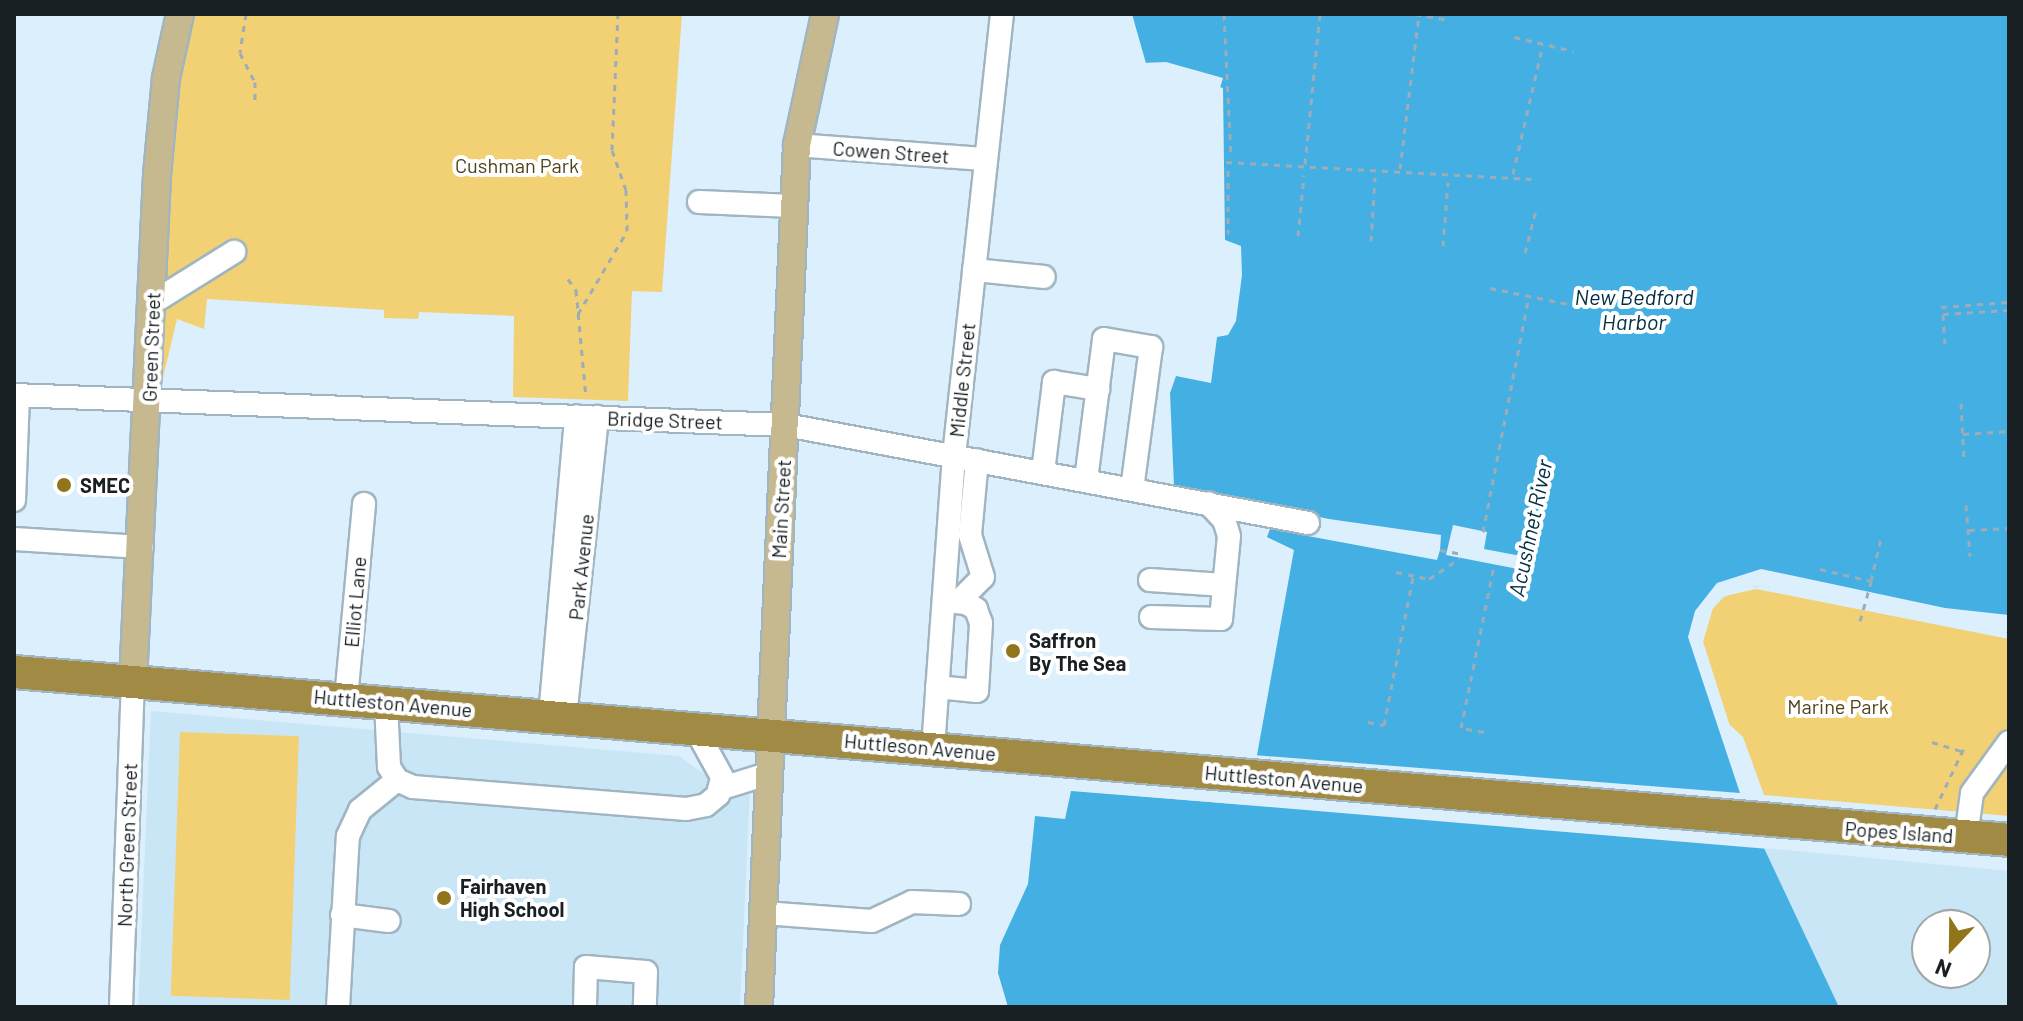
<!DOCTYPE html>
<html>
<head>
<meta charset="utf-8">
<style>
	body { margin:0 }
	#map { position:relative; width:2023px; height:1021px; overflow:hidden; background:#dbf0fc; font-family:Barlow,sans-serif }
	div>[style] { position:absolute }
	.built>* { inset:0; background:#c9e6f6 }
	.green>* { inset:0; background:#f1d174; transform-origin:0 0 }
	.water>* { inset:0; background:#44afe3 }
	.pier>* { inset:0; background:#dbf0fc }
	.path>* { height:3px; margin-top:-1.5px; transform-origin:0; background:repeating-linear-gradient(90deg,#9dadb7 0 6px,transparent 0 12px) }
	.roads { filter:drop-shadow(2px 0 #a1b5c1) drop-shadow(-2px 0 #a1b5c1) drop-shadow(0 2px #a1b5c1) drop-shadow(0 -2px #a1b5c1) }
	.minor>* { height:22px; margin:-11px; padding:0 11px; transform-origin:11px; border-radius:11px; background:#fff }
	.major>* { height:26px; margin:-13px; padding:0 13px; transform-origin:13px; border-radius:13px; background:#c7b98f }
	.highway>* { height:32px; margin:-16px; padding:0 16px; transform-origin:16px; border-radius:16px; background:#a18a44 }
	.dots>* { width:22px; height:22px; translate:-50% -50%; box-sizing:border-box; border:4px solid #fff; border-radius:50% }
	span { translate:-50% -50%; white-space:nowrap; text-align:center; line-height:1.15; -webkit-text-stroke:8px #fff; paint-order:stroke }
	.street-label { font-size:20px; color:#182024 }
	.park-label { font-size:20px; color:#50421a }
	.poi-label { font-size:20px; color:#182024; font-weight:700 }
	.left { translate:0 -50%; text-align:left }
	.water-label { font-size:22px; color:#002e43; font-style:italic }
	.frame { position:absolute; inset:0; border:16px solid #182024; pointer-events:none }
	.north { position:absolute; left:1911px; top:909px; width:80px; height:80px; box-sizing:border-box; background:#fff; border:2px solid #a3a6a7; border-radius:50%; rotate:202deg; font-size:22px; font-weight:700; line-height:32px; text-align:center; color:#182024 }
	.north::after { content:''; display:block; margin:auto; width:28px; height:36px; background:#90751a; clip-path:polygon(50% 0,100% 100%,50% 72%,0 100%) }
</style>
</head>
<body>
<div id="map">
	<div class="built">
		<div style="clip-path:polygon(151px 711px,679px 756px,704px 774px,750px 789px,740px 1007px,138px 1007px)"></div>
		<div style="clip-path:polygon(evenodd,1764px 848px,2009px 871px,2009px 1007px,1839px 1007px,1764px 848px,1927px 925px,1975px 925px,1975px 973px,1927px 973px,1927px 925px)"></div>
	</div>
	<div class="green">
		<div style="clip-path:polygon(192px 14px,682px 14px,662px 292px,632px 291px,628px 401px,513px 397px,514px 316px,419px 312px,418px 319px,384px 318px,384px 310px,207px 299px,204px 329px,177px 319px,161px 386px,174px 83px)"></div>
		<div style="clip-path:polygon(1756px 589px,2009px 639px,2009px 816px,1764px 795px,1743px 737px,1729px 724px,1703px 642px,1713px 608px,1725px 596px)"></div>
		<div style="left:180px;top:732px;width:119px;height:264px;rotate:2deg"></div>
	</div>
	<div class="water">
		<div style="clip-path:polygon(1132px 14px,2009px 14px,2009px 634px,1801px 590px,1740px 585px,1708px 607px,1698px 634px,1764px 848px,1839px 1007px,1008px 1007px,998px 973px,1000px 945px,1028px 884px,1035px 816px,1065px 819px,1071px 791px,1248px 805px,1294px 550px,1267px 537px,1270px 529px,1437px 560px,1440px 550px,1441px 535px,1329px 519px,1174px 486px,1170px 393px,1176px 376px,1211px 383px,1217px 337px,1226px 329px,1232px 244px,1225px 240px,1223px 88px,1147px 67px)"></div>
	</div>
	<div class="pier">
		<div style="clip-path:polygon(1166px 62px,1223px 78px,1220px 88px,1146px 71px,1142px 63px)"></div>
		<div style="clip-path:polygon(1225px 240px,1241px 246px,1242px 275px,1236px 321px,1228px 335px,1217px 337px,1226px 315px,1229px 274px)"></div>
		<div style="clip-path:polygon(1453px 525px,1487px 532px,1484px 549px,1521px 556px,1518px 569px,1446px 555px)"></div>
		<div style="clip-path:polygon(1761px 569px,1945px 608px,2009px 615px,2006px 638px,1770px 588px,1752px 586px,1721px 598px,1705px 619px,1703px 642px,1769px 849px,1067px 790px,1244px 801px,1253px 755px,1740px 793px,1688px 637px,1695px 611px,1717px 583px)"></div>
	</div>
	<div class="path">
		<div style="left:246px;top:14px;width:39px;rotate:99deg"></div>
		<div style="left:240px;top:53px;width:33px;rotate:63deg"></div>
		<div style="left:255px;top:82px;width:23px;rotate:90deg"></div>
		<div style="left:1224px;top:14px;width:144px;rotate:87.2deg"></div>
		<div style="left:1415px;top:14px;width:36px;rotate:10deg"></div>
		<div style="left:1514px;top:37px;width:61px;rotate:13.3deg"></div>
		<div style="left:1226px;top:162px;width:306px;rotate:3.2deg"></div>
		<div style="left:1305px;top:164px;width:151px;rotate:-84.3deg"></div>
		<div style="left:1400px;top:169px;width:155px;rotate:-83deg"></div>
		<div style="left:1228px;top:170px;width:64px;rotate:90deg"></div>
		<div style="left:1513px;top:174px;width:133px;rotate:-77deg"></div>
		<div style="left:1298px;top:236px;width:61px;rotate:-84.4deg"></div>
		<div style="left:1371px;top:241px;width:64px;rotate:-86.4deg"></div>
		<div style="left:1443px;top:246px;width:64px;rotate:-85.5deg"></div>
		<div style="left:1525px;top:253px;width:44px;rotate:-75.7deg"></div>
		<div style="left:568px;top:279px;width:14px;rotate:54deg"></div>
		<div style="left:576px;top:290px;width:107px;rotate:84.7deg"></div>
		<div style="left:1490px;top:288px;width:80px;rotate:11.6deg"></div>
		<div style="left:1941px;top:307px;width:68px;rotate:-4.2deg"></div>
		<div style="left:578px;top:314px;width:96px;rotate:-59.4deg"></div>
		<div style="left:627px;top:231px;width:41px;rotate:-91.4deg"></div>
		<div style="left:626px;top:190px;width:42px;rotate:-109.3deg"></div>
		<div style="left:612px;top:150px;width:136px;rotate:-87.5deg"></div>
		<div style="left:1945px;top:344px;width:30px;rotate:-94deg"></div>
		<div style="left:1943px;top:314px;width:66px;rotate:-3.5deg"></div>
		<div style="left:1961px;top:403px;width:58px;rotate:87deg"></div>
		<div style="left:1963px;top:434px;width:46px;rotate:-3.7deg"></div>
		<div style="left:1966px;top:505px;width:51px;rotate:85.5deg"></div>
		<div style="left:1969px;top:530px;width:40px;rotate:-2.9deg"></div>
		<div style="left:1483px;top:532px;width:240px;rotate:-79deg"></div>
		<div style="left:1440px;top:550px;width:22px;rotate:10deg"></div>
		<div style="left:1820px;top:569px;width:52px;rotate:13.2deg"></div>
		<div style="left:1871px;top:581px;width:48px;rotate:-76.8deg"></div>
		<div style="left:1396px;top:572px;width:34px;rotate:12deg"></div>
		<div style="left:1429px;top:579px;width:37px;rotate:-34deg"></div>
		<div style="left:1860px;top:621px;width:41px;rotate:-74.2deg"></div>
		<div style="left:1368px;top:722px;width:16px;rotate:11deg"></div>
		<div style="left:1384px;top:725px;width:151px;rotate:-78.9deg"></div>
		<div style="left:1484px;top:732px;width:23px;rotate:-170deg"></div>
		<div style="left:1461px;top:728px;width:165px;rotate:-78.5deg"></div>
		<div style="left:1932px;top:742px;width:31px;rotate:17deg"></div>
		<div style="left:1935px;top:809px;width:68px;rotate:-64.6deg"></div>
	</div>
	<div class="roads">
		<div class="minor">
			<div style="left:797px;top:145px;width:189px;rotate:4.3deg"></div>
			<div style="left:699px;top:202px;width:94px;rotate:2.4deg"></div>
			<div style="left:974px;top:270px;width:70px;rotate:5.7deg"></div>
			<div style="left:152px;top:303px;width:97px;rotate:-31.9deg"></div>
			<div style="left:14px;top:395px;width:773px;rotate:2.23deg"></div>
			<div style="left:786px;top:425px;width:531px;rotate:10.63deg"></div>
			<div style="left:1043px;top:472px;width:91px;rotate:-83deg"></div>
			<div style="left:1054px;top:382px;width:45px;rotate:9deg"></div>
			<div style="left:1086px;top:480px;width:142px;rotate:-82.7deg"></div>
			<div style="left:1104px;top:339px;width:48px;rotate:9.7deg"></div>
			<div style="left:1151px;top:347px;width:143px;rotate:97.6deg"></div>
			<div style="left:14px;top:500px;width:105px;rotate:-87.8deg"></div>
			<div style="left:14px;top:539px;width:128px;rotate:3.6deg"></div>
			<div style="left:1150px;top:580px;width:74px;rotate:3.9deg"></div>
			<div style="left:958px;top:602px;width:35px;rotate:-45deg"></div>
			<div style="left:983px;top:577px;width:44px;rotate:-107.2deg"></div>
			<div style="left:970px;top:535px;width:75px;rotate:-84.7deg"></div>
			<div style="left:1151px;top:617px;width:70px;rotate:1.6deg"></div>
			<div style="left:1221px;top:619px;width:83px;rotate:-84.5deg"></div>
			<div style="left:1229px;top:536px;width:17px;rotate:-107deg"></div>
			<div style="left:1224px;top:520px;width:23px;rotate:-133deg"></div>
			<div style="left:937px;top:687px;width:40px;rotate:5.7deg"></div>
			<div style="left:977px;top:691px;width:68px;rotate:-86.6deg"></div>
			<div style="left:981px;top:623px;width:15px;rotate:-110deg"></div>
			<div style="left:976px;top:609px;width:12px;rotate:-149deg"></div>
			<div style="left:966px;top:603px;width:22px;rotate:-175deg"></div>
			<div style="left:346px;top:699px;width:196px;rotate:-84.7deg"></div>
			<div style="left:386px;top:703px;width:64px;rotate:87.3deg"></div>
			<div style="left:389px;top:767px;width:15px;rotate:58deg"></div>
			<div style="left:397px;top:780px;width:17px;rotate:24deg"></div>
			<div style="left:413px;top:787px;width:274px;rotate:4.6deg"></div>
			<div style="left:686px;top:809px;width:20px;rotate:-11deg"></div>
			<div style="left:706px;top:805px;width:16px;rotate:-40deg"></div>
			<div style="left:718px;top:795px;width:18px;rotate:-77deg"></div>
			<div style="left:722px;top:777px;width:56px;rotate:-118.9deg"></div>
			<div style="left:550px;top:716px;width:301px;rotate:-85deg"></div>
			<div style="left:565px;top:717px;width:302px;rotate:-83.9deg"></div>
			<div style="left:933px;top:748px;width:293px;rotate:-85.9deg"></div>
			<div style="left:954px;top:456px;width:445px;rotate:-83.8deg"></div>
			<div style="left:719px;top:789px;width:53px;rotate:-17.4deg"></div>
			<div style="left:1966px;top:837px;width:44px;rotate:-82.2deg"></div>
			<div style="left:1972px;top:793px;width:63px;rotate:-54deg"></div>
			<div style="left:764px;top:913px;width:108px;rotate:4.2deg"></div>
			<div style="left:872px;top:921px;width:44px;rotate:-25.4deg"></div>
			<div style="left:912px;top:902px;width:47px;rotate:2.4deg"></div>
			<div style="left:342px;top:915px;width:47px;rotate:7.3deg"></div>
			<div style="left:121px;top:1007px;width:325px;rotate:-87.9deg"></div>
			<div style="left:338px;top:1007px;width:171px;rotate:-86.7deg"></div>
			<div style="left:348px;top:836px;width:29px;rotate:-65deg"></div>
			<div style="left:360px;top:810px;width:48px;rotate:-39deg"></div>
			<div style="left:585px;top:1007px;width:40px;rotate:-88.6deg"></div>
			<div style="left:586px;top:967px;width:60px;rotate:4.8deg"></div>
			<div style="left:646px;top:972px;width:35px;rotate:92deg"></div>
		</div>
		<div class="major">
			<div style="left:133px;top:682px;width:508px;rotate:-87.29deg"></div>
			<div style="left:157px;top:175px;width:97px;rotate:-84.7deg"></div>
			<div style="left:166px;top:78px;width:66px;rotate:-77.7deg"></div>
			<div style="left:759px;top:1007px;width:863px;rotate:-87.48deg"></div>
			<div style="left:797px;top:145px;width:134px;rotate:-77.9deg"></div>
		</div>
		<div class="highway">
			<div style="left:14px;top:672px;width:2002px;rotate:4.81deg"></div>
		</div>
	</div>
	<div class="dots">
		<div style="left:64px;top:485px;background:#90751a"></div>
		<div style="left:1013px;top:651px;background:#90751a"></div>
		<div style="left:444px;top:898px;background:#90751a"></div>
	</div>
	<div class="street-label">
		<span style="left:891px;top:152px;rotate:4deg">Cowen Street</span>
		<span style="left:151px;top:347px;rotate:-88deg">Green Street</span>
		<span style="left:962px;top:380px;rotate:-84deg">Middle Street</span>
		<span style="left:665px;top:420px;rotate:2deg">Bridge Street</span>
		<span style="left:781px;top:509px;rotate:-87deg">Main Street</span>
		<span style="left:581px;top:567px;rotate:-84deg">Park Avenue</span>
		<span style="left:355px;top:602px;rotate:-85deg">Elliot Lane</span>
		<span style="left:393px;top:703px;rotate:5deg">Huttleston Avenue</span>
		<span style="left:920px;top:747px;rotate:5deg">Huttleson Avenue</span>
		<span style="left:1284px;top:779px;rotate:5deg">Huttleston Avenue</span>
		<span style="left:1899px;top:832px;rotate:4deg">Popes Island</span>
		<span style="left:127px;top:845px;rotate:-88deg">North Green Street</span>
	</div>
	<div class="park-label">
		<span style="left:517px;top:165px">Cushman Park</span>
		<span style="left:1838px;top:706px">Marine Park</span>
	</div>
	<div class="poi-label">
		<span class="left" style="left:80px;top:485px">SMEC</span>
		<span class="left" style="left:1029px;top:652px">Saffron<br>By The Sea</span>
		<span class="left" style="left:460px;top:898px">Fairhaven<br>High School</span>
	</div>
	<div class="water-label">
		<span style="left:1634px;top:309px">New Bedford<br>Harbor</span>
		<span style="left:1530px;top:528px;rotate:-78deg">Acushnet River</span>
	</div>
	<div class="frame"></div>
	<div class="north">N</div>
</div>
</body>
</html>
